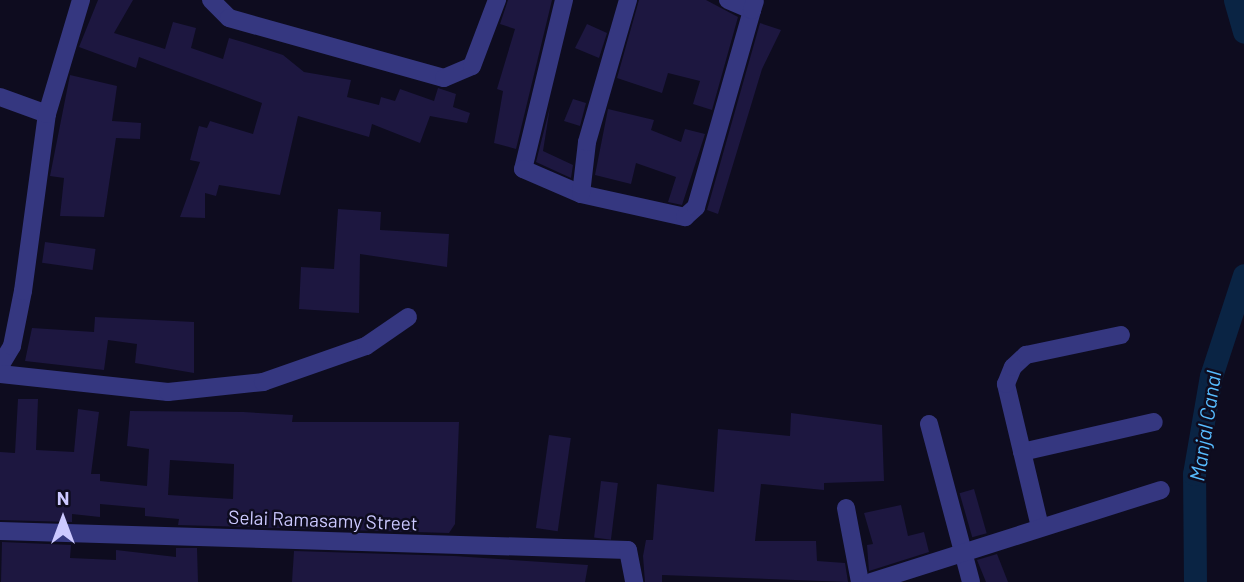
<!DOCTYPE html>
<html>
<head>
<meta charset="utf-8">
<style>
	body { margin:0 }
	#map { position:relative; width:1244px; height:582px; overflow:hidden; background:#0e0c1f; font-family:Barlow,sans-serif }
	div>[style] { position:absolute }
	.canal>* { height:23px; margin:-11.5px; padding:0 11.5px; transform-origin:11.5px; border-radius:11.5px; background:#0a2444 }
	.building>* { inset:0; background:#1d1740; transform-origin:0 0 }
	.minor>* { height:18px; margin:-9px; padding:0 9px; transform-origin:9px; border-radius:9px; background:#353780 }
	span { translate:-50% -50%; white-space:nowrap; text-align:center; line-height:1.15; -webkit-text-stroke:5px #0e0c1f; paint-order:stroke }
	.street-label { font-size:19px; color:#ccc9ff }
	.water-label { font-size:21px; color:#57bcff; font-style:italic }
	.north { position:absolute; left:28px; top:484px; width:70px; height:70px; -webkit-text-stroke:5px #0e0c1f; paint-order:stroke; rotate:0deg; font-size:19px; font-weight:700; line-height:28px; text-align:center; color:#ccc9ff }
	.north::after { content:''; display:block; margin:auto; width:24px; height:32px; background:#ccc9ff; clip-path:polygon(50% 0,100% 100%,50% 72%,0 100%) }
</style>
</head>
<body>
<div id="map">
	<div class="canal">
		<div style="left:1235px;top:0;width:33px;rotate:74deg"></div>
		<div style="left:1195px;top:582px;width:108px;rotate:-90.5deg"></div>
		<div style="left:1194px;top:474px;width:99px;rotate:-80.2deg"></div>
		<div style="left:1211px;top:376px;width:106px;rotate:-71.9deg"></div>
	</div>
	<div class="building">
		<div style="clip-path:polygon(98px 0,133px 0,114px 33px,165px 49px,173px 22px,196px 28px,191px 48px,223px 59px,229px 38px,246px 43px,283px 55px,304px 72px,351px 80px,347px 97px,379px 105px,381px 97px,395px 101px,400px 89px,434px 101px,438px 88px,456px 94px,453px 107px,470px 113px,467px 123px,430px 116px,420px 143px,372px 124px,369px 137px,298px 116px,280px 195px,219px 185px,216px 196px,205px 193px,205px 218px,180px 217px,200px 162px,190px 160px,199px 126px,207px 128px,210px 121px,253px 134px,262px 103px,139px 57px,136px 68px,79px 47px)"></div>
		<div style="clip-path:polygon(508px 0,552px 0,516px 149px,494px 143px,503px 91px,497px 89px,515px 29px,500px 24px)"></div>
		<div style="clip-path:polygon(639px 0,706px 0,738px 17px,712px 110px,693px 104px,700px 81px,668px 73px,662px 93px,617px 78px)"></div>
		<div style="clip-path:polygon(760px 23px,781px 30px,762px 69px,718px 214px,707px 210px)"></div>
		<div style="clip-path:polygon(587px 24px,607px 33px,599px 58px,575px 48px)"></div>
		<div style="clip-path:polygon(70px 75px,117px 86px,112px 121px,141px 123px,140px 139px,116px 138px,104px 217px,60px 216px,64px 178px,50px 176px)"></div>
		<div style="clip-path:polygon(573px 99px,586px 103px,580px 126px,564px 121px)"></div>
		<div style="clip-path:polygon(550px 107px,543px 151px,573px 165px,571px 178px,536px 162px)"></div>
		<div style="clip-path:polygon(608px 109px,654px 120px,651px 130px,681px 142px,685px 129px,705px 134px,682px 205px,668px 202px,676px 177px,636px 163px,631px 184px,595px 175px)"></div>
		<div style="clip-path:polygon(338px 209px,381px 212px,380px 230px,449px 234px,447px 267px,360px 254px,359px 313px,299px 309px,301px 267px,334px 269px)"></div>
		<div style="left:45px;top:242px;width:51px;height:21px;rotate:8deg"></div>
		<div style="clip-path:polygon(95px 317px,194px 322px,194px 373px,135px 363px,137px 344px,108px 340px,104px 370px,25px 361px,32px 328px,94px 332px)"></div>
		<div style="clip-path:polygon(evenodd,18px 399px,38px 399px,36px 450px,74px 452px,78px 409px,99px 412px,91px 474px,100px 474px,100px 481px,147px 486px,149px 449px,127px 446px,130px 411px,243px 412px,293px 415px,292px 422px,459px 422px,455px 524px,449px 533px,178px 525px,179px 519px,145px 516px,145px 508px,100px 504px,100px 517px,72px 514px,72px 522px,0 520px,0 452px,15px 453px,18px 399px,170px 460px,234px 464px,233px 499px,168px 495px,170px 460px)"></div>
		<div style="clip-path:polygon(791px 413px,882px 425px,884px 481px,824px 483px,824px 490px,761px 484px,755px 541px,816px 541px,817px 561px,845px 563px,848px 582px,662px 575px,662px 582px,645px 582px,643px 556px,646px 540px,653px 540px,657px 484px,714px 492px,718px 429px,790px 436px)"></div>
		<div style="left:549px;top:435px;width:22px;height:94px;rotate:8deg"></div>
		<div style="left:601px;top:481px;width:17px;height:57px;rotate:7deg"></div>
		<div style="left:974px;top:489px;width:46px;height:15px;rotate:74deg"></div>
		<div style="clip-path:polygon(901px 505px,908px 536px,924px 532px,929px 552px,869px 571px,867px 545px,873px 544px,864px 513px)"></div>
		<div style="clip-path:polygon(2px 542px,71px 545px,70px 558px,116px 560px,116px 550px,176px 557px,176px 548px,197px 548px,198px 582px,1px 582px)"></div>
		<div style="clip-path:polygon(294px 551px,454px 556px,588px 565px,585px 582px,292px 582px)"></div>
		<div style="clip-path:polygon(997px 554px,1008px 582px,986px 582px,977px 560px)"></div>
	</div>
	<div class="minor">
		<div style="left:211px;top:0;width:25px;rotate:45deg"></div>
		<div style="left:229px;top:18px;width:223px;rotate:15.6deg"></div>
		<div style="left:444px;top:78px;width:30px;rotate:-23deg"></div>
		<div style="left:472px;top:66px;width:71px;rotate:-69.3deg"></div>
		<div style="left:564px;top:0;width:174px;rotate:103.6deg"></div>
		<div style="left:523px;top:169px;width:63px;rotate:23.3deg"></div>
		<div style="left:581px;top:194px;width:107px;rotate:12.5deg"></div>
		<div style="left:685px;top:217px;width:15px;rotate:-42deg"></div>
		<div style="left:696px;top:207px;width:205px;rotate:-74.1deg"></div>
		<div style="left:728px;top:0;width:26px;rotate:23deg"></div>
		<div style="left:752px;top:10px;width:9px;rotate:-72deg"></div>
		<div style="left:0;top:97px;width:50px;rotate:19.9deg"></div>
		<div style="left:581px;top:194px;width:52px;rotate:-83.4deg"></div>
		<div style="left:587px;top:142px;width:148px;rotate:-73.9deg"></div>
		<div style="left:0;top:366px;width:23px;rotate:-59deg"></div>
		<div style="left:12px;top:346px;width:56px;rotate:-78.7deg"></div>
		<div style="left:23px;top:291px;width:179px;rotate:-82.3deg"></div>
		<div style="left:47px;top:114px;width:119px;rotate:-73.4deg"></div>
		<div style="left:0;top:374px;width:169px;rotate:6.1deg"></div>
		<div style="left:168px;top:392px;width:96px;rotate:-6deg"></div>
		<div style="left:263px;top:382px;width:109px;rotate:-19.3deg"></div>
		<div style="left:366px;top:346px;width:51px;rotate:-34.6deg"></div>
		<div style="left:929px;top:424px;width:163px;rotate:75.1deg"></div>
		<div style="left:1022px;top:452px;width:135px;rotate:-12.8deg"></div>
		<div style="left:846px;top:508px;width:75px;rotate:79.3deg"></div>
		<div style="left:1040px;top:527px;width:147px;rotate:-103.4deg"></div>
		<div style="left:1006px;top:384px;width:18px;rotate:-68deg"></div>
		<div style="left:1013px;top:367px;width:18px;rotate:-43deg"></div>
		<div style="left:1026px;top:355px;width:97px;rotate:-11.9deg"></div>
		<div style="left:0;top:531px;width:628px;rotate:1.73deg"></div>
		<div style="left:628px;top:550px;width:33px;rotate:79deg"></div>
		<div style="left:871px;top:582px;width:304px;rotate:-17.6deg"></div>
	</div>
	<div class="street-label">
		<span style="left:323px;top:520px;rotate:2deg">Selai Ramasamy Street</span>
	</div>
	<div class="water-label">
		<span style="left:1205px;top:426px;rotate:-81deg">Manjal Canal</span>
	</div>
	<div class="north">N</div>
</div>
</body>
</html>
